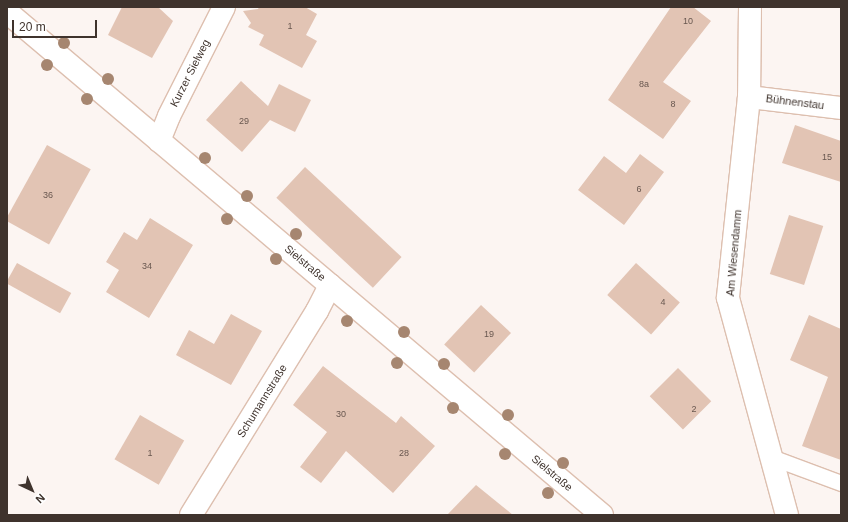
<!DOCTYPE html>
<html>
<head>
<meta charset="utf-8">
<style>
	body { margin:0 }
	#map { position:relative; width:848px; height:522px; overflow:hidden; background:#fcf5f2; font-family:Arial,sans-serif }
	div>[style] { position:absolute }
	.building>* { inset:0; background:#e2c4b4; transform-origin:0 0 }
	.roads { filter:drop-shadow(1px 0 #ddbfaf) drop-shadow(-1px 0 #ddbfaf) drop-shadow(0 1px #ddbfaf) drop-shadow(0 -1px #ddbfaf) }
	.lane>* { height:15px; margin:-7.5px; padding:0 7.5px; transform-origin:7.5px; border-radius:7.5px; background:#fff }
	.street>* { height:22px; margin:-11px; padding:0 11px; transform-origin:11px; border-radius:11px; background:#fff }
	.trees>* { width:12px; height:12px; margin:-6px; border-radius:50%; background:#a68670 }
	span { translate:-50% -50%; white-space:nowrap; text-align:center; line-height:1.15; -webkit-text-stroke:3px #fff; paint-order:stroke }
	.number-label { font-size:9px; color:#68574f }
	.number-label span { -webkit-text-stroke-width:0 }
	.street-label { font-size:11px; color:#3f332d }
	.frame { position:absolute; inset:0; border:8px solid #3f332d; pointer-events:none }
	.north { position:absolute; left:12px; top:470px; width:40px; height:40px; -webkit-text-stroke:3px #fff; paint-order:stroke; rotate:136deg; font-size:11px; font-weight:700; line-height:16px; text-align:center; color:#3f332d }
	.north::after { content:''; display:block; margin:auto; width:14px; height:18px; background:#3f332d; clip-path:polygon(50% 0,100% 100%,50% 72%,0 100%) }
	.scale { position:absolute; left:12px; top:20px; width:85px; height:18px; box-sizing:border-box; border:2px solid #3f332d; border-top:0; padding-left:5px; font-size:12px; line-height:14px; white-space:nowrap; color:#3f332d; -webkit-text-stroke:3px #fff; paint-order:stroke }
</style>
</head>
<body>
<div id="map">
	<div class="building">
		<div style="clip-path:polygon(122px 7px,158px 7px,173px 21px,152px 58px,108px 35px)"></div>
		<div style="clip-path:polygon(259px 7px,305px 7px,317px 14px,306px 35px,317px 41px,302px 68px,259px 45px,264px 35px,248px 27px,251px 23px,243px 11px,258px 9px)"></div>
		<div style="clip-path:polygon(671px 7px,693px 7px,711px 21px,663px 82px,691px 101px,663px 139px,608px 100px)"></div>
		<div style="clip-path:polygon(241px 81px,268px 106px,279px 84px,311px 100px,295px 132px,270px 120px,242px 152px,206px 120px)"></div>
		<div style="clip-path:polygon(795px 125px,841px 141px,841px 182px,782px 163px)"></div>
		<div style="left:47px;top:145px;width:50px;height:86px;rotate:29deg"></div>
		<div style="clip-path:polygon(640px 154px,664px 172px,624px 225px,578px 190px,604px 156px,626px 173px)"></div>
		<div style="left:305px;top:167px;width:132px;height:42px;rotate:43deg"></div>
		<div style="left:789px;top:215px;width:36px;height:62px;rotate:18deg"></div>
		<div style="clip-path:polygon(150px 218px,193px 245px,149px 318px,106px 292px,119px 270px,106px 262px,124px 232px,137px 240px)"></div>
		<div style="left:17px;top:263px;width:62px;height:23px;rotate:29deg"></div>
		<div style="left:636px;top:263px;width:59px;height:43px;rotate:42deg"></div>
		<div style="left:481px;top:305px;width:41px;height:54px;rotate:43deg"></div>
		<div style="clip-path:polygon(231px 314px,262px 331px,231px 385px,176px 355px,189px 330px,214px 344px)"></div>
		<div style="clip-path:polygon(809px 315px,841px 329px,841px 460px,802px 446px,828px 377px,790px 360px)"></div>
		<div style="clip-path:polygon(323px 366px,396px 423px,401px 416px,435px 446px,393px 493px,346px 451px,321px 483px,300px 467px,327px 432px,293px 405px)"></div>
		<div style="left:678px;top:368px;width:47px;height:40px;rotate:45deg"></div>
		<div style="left:140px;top:415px;width:51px;height:51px;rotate:30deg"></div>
		<div style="clip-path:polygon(476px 485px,513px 515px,447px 515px)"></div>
	</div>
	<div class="roads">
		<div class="lane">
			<div style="left:771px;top:457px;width:75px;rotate:20.4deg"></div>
		</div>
		<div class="street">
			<div style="left:750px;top:7px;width:90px;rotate:90.6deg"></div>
			<div style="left:749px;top:97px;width:202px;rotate:96deg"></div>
			<div style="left:728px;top:298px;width:225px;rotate:74.8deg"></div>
			<div style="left:7px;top:12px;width:779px;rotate:40.21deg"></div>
			<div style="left:749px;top:97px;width:93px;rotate:6.8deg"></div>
			<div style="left:159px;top:141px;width:27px;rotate:-68deg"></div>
			<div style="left:169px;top:116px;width:122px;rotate:-63.2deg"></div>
			<div style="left:191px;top:515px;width:240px;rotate:-58.3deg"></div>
			<div style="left:317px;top:311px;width:29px;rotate:-63deg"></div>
		</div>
	</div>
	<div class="trees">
		<div style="left:64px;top:43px"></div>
		<div style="left:47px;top:65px"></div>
		<div style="left:108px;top:79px"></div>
		<div style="left:87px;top:99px"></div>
		<div style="left:205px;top:158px"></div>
		<div style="left:247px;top:196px"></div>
		<div style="left:227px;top:219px"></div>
		<div style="left:296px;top:234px"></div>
		<div style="left:276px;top:259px"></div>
		<div style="left:347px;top:321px"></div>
		<div style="left:404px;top:332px"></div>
		<div style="left:397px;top:363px"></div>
		<div style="left:444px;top:364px"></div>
		<div style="left:453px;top:408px"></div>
		<div style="left:508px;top:415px"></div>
		<div style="left:505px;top:454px"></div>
		<div style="left:563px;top:463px"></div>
		<div style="left:548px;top:493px"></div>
	</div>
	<div class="number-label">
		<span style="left:688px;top:21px">10</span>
		<span style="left:290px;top:26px">1</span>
		<span style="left:644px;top:84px">8a</span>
		<span style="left:673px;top:104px">8</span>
		<span style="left:244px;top:121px">29</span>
		<span style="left:827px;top:157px">15</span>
		<span style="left:639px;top:189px">6</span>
		<span style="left:48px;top:195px">36</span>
		<span style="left:147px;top:266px">34</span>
		<span style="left:663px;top:302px">4</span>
		<span style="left:489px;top:334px">19</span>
		<span style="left:694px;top:409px">2</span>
		<span style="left:341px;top:414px">30</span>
		<span style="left:150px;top:453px">1</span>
		<span style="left:404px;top:453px">28</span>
	</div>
	<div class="street-label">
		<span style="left:190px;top:73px;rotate:-63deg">Kurzer Sielweg</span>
		<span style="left:795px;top:102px;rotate:7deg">Bühnenstau</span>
		<span style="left:734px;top:253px;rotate:-85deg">Am Wiesendamm</span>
		<span style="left:305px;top:263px;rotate:40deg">Sielstraße</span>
		<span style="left:262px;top:401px;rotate:-58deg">Schumannstraße</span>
		<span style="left:552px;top:473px;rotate:40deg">Sielstraße</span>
	</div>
	<div class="frame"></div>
	<div class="north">N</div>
	<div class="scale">20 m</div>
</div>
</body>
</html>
